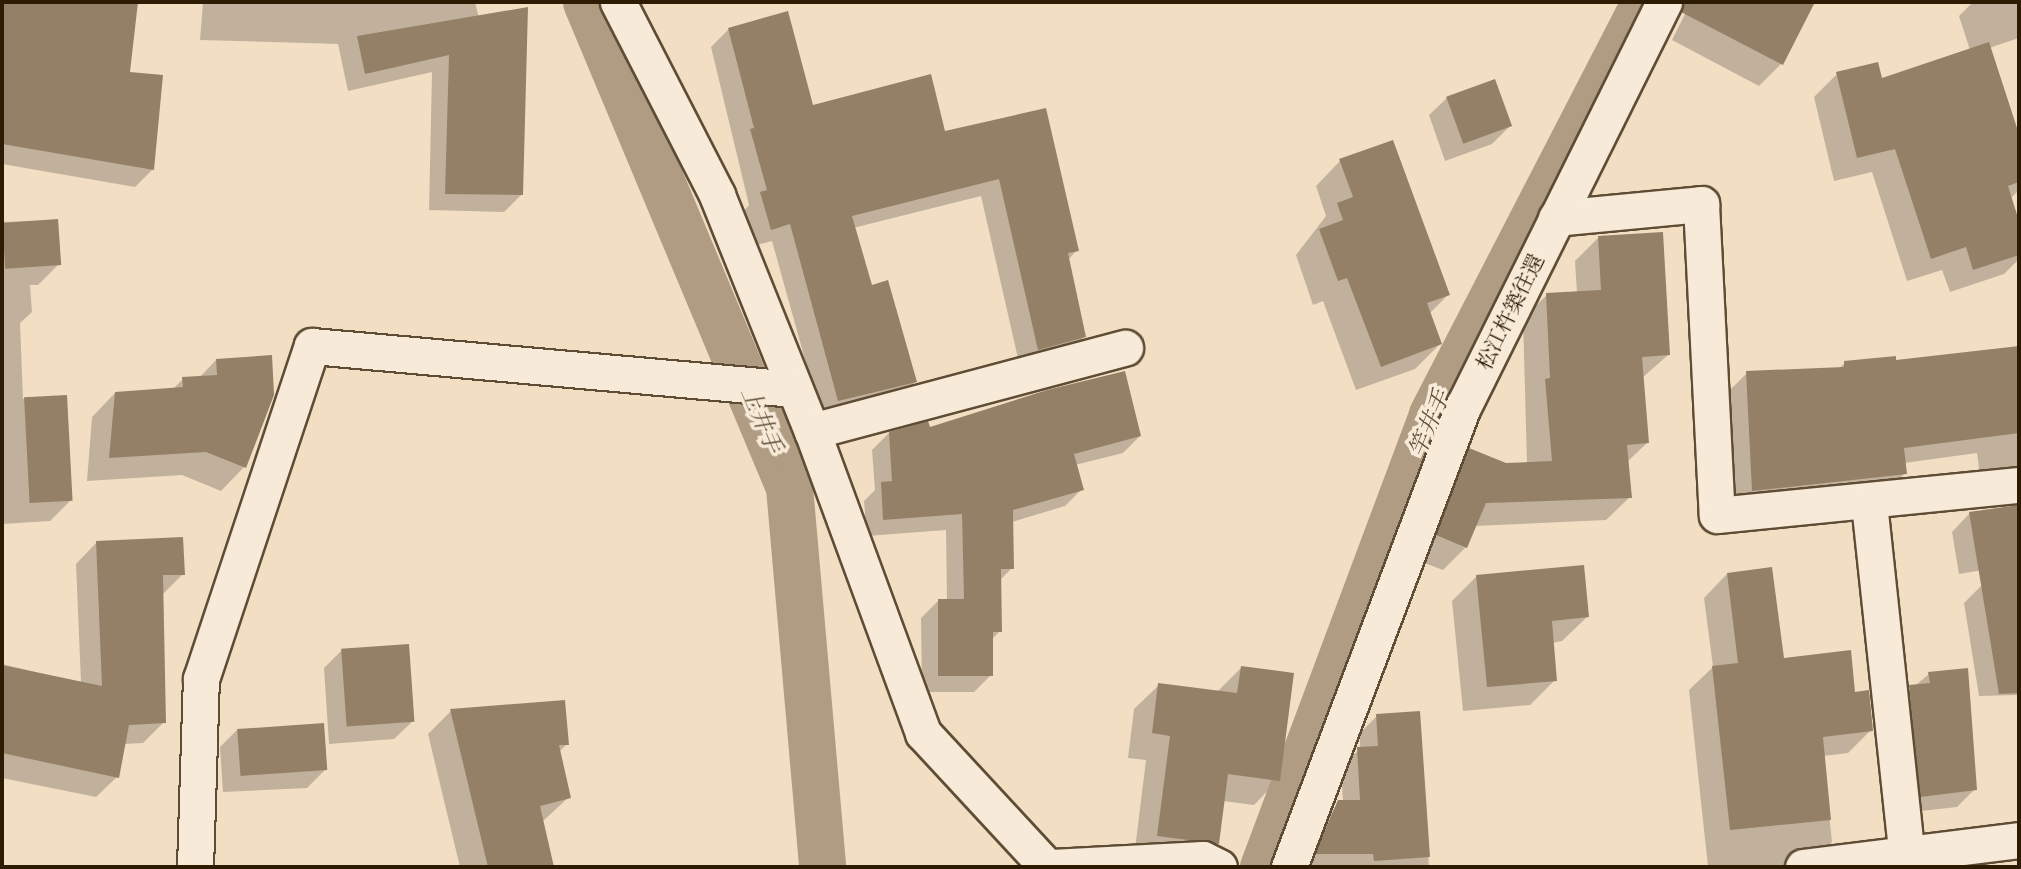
<!DOCTYPE html>
<html>
<head>
<meta charset="utf-8">
<style>
	body { margin:0 }
	#map { position:relative; width:2021px; height:869px; overflow:hidden; background:#f2dec3; font-family:"IM FELL French Canon","Noto Serif JP",serif }
	div>[style] { position:absolute }
	.shadow>* { inset:0; background:#0003 }
	.canal>* { height:47px; margin:-23.5px; padding:0 23.5px; transform-origin:23.5px; border-radius:23.5px; background:#af9c82 }
	.building>* { inset:0; background:#938067; transform-origin:0 0 }
	.roads { filter:drop-shadow(2px 0 #5e4c34) drop-shadow(-2px 0 #5e4c34) drop-shadow(0 2px #5e4c34) drop-shadow(0 -2px #5e4c34) }
	.minor>* { height:35px; margin:-17.5px; padding:0 17.5px; transform-origin:17.5px; border-radius:17.5px; background:#f7ead8 }
	span { translate:-50% -50%; white-space:nowrap; text-align:center; line-height:1.15; -webkit-text-stroke:7px #f7ead8; paint-order:stroke }
	.street-label { font-size:21px; color:#2d1b04 }
	.water-label { font-size:23px; color:#614f36; font-style:italic }
	.frame { position:absolute; inset:0; border:4px solid #2d1b04; pointer-events:none }
</style>
</head>
<body>
<div id="map">
	<div class="shadow">
		<div style="clip-path:polygon(2px 2px,136px 2px,128px 74px,161px 77px,152px 170px,135px 187px,2px 164px)"></div>
		<div style="clip-path:polygon(203px 2px,475px 2px,521px 195px,504px 212px,429px 210px,432px 72px,348px 91px,338px 44px,200px 40px)"></div>
		<div style="clip-path:polygon(1691px 2px,1813px 2px,1781px 64px,1759px 86px,1672px 40px)"></div>
		<div style="clip-path:polygon(1973px 2px,2019px 2px,2019px 38px,1989px 48px,2019px 139px,2019px 190px,2010px 199px,2019px 227px,2019px 259px,2004px 274px,1950px 292px,1942px 270px,1907px 281px,1872px 172px,1834px 181px,1814px 97px,1837px 74px,1881px 81px,1970px 50px,1959px 16px)"></div>
		<div style="clip-path:polygon(729px 29px,812px 107px,944px 133px,1045px 110px,1077px 250px,1068px 260px,1084px 337px,1067px 355px,1020px 367px,981px 196px,853px 228px,871px 287px,915px 382px,898px 400px,821px 417px,772px 241px,753px 246px,743px 212px,749px 205px,711px 47px)"></div>
		<div style="clip-path:polygon(1447px 98px,1510px 126px,1492px 144px,1445px 161px,1429px 115px)"></div>
		<div style="clip-path:polygon(1340px 161px,1448px 295px,1429px 314px,1440px 344px,1415px 369px,1356px 390px,1323px 301px,1313px 305px,1296px 255px,1326px 216px,1316px 186px)"></div>
		<div style="clip-path:polygon(56px 220px,59px 264px,38px 285px,30px 285px,32px 312px,20px 323px,23px 399px,66px 397px,71px 500px,50px 521px,2px 524px,2px 222px)"></div>
		<div style="clip-path:polygon(1598px 238px,1668px 355px,1642px 378px,1647px 443px,1627px 462px,1630px 497px,1606px 520px,1475px 526px,1466px 547px,1443px 570px,1414px 559px,1446px 473px,1470px 450px,1506px 464px,1527px 464px,1523px 318px,1547px 295px,1577px 293px,1575px 261px)"></div>
		<div style="clip-path:polygon(2019px 348px,2019px 498px,1981px 484px,1977px 453px,1904px 463px,1905px 473px,1887px 491px,1735px 508px,1729px 391px,1747px 373px,1838px 369px,1845px 363px,1895px 362px)"></div>
		<div style="clip-path:polygon(216px 360px,273px 395px,244px 467px,221px 491px,182px 475px,87px 481px,92px 417px,115px 393px,172px 390px,183px 379px,199px 378px)"></div>
		<div style="clip-path:polygon(929px 429px,1140px 436px,1123px 453px,1075px 465px,1082px 489px,1065px 506px,1012px 522px,1012px 568px,999px 581px,1000px 631px,991px 640px,991px 675px,974px 692px,922px 692px,921px 618px,938px 601px,947px 601px,946px 530px,867px 536px,864px 501px,875px 490px,872px 450px,889px 433px)"></div>
		<div style="clip-path:polygon(2019px 505px,2019px 564px,1959px 574px,1952px 532px,1969px 514px)"></div>
		<div style="clip-path:polygon(96px 543px,183px 574px,162px 595px,164px 722px,143px 743px,124px 744px,117px 777px,96px 797px,2px 778px,2px 664px,81px 683px,76px 564px)"></div>
		<div style="clip-path:polygon(1727px 574px,1783px 659px,1854px 694px,1871px 730px,1848px 753px,1823px 756px,1832px 842px,1809px 866px,1708px 867px,1689px 690px,1713px 667px,1704px 598px)"></div>
		<div style="clip-path:polygon(1477px 576px,1587px 617px,1562px 641px,1552px 643px,1555px 680px,1530px 705px,1463px 711px,1452px 601px)"></div>
		<div style="clip-path:polygon(1981px 586px,2019px 594px,2019px 695px,1979px 696px,1964px 603px)"></div>
		<div style="clip-path:polygon(342px 650px,412px 722px,394px 739px,329px 744px,324px 668px)"></div>
		<div style="clip-path:polygon(1241px 668px,1278px 780px,1254px 805px,1223px 801px,1217px 843px,1193px 867px,1133px 865px,1146px 760px,1128px 758px,1134px 709px,1159px 685px,1217px 692px)"></div>
		<div style="clip-path:polygon(1929px 674px,1975px 789px,1957px 807px,1903px 813px,1892px 705px)"></div>
		<div style="clip-path:polygon(451px 711px,567px 744px,559px 752px,569px 797px,542px 822px,553px 867px,460px 867px,428px 734px)"></div>
		<div style="clip-path:polygon(1419px 713px,1429px 867px,1301px 867px,1321px 819px,1343px 802px,1341px 766px,1360px 749px,1360px 733px,1377px 716px)"></div>
		<div style="clip-path:polygon(238px 729px,325px 770px,307px 788px,223px 792px,220px 747px)"></div>
	</div>
	<div class="canal">
		<div style="left:586px;top:2px;width:526px;rotate:67.29deg"></div>
		<div style="left:789px;top:487px;width:381px;rotate:85deg"></div>
		<div style="left:1263px;top:867px;width:483px;rotate:-69.5deg"></div>
		<div style="left:1432px;top:414px;width:464px;rotate:-62.7deg"></div>
	</div>
	<div class="building">
		<div style="clip-path:polygon(4px 2px,138px 2px,130px 72px,163px 75px,154px 170px,2px 144px)"></div>
		<div style="clip-path:polygon(1684px 2px,1815px 2px,1783px 65px,1681px 12px)"></div>
		<div style="clip-path:polygon(528px 7px,523px 195px,445px 194px,449px 55px,365px 74px,357px 36px)"></div>
		<div style="clip-path:polygon(788px 11px,813px 105px,931px 74px,945px 131px,1046px 108px,1079px 251px,1068px 253px,1086px 337px,1038px 350px,999px 179px,852px 216px,872px 285px,888px 280px,917px 382px,838px 401px,790px 224px,771px 230px,760px 192px,767px 190px,750px 129px,754px 128px,728px 28px)"></div>
		<div style="clip-path:polygon(1989px 42px,2019px 134px,2019px 182px,2008px 186px,2019px 221px,2019px 255px,1973px 270px,1966px 247px,1931px 259px,1895px 149px,1857px 158px,1836px 72px,1878px 62px,1882px 78px)"></div>
		<div style="left:1495px;top:79px;width:50px;height:52px;rotate:70deg"></div>
		<div style="clip-path:polygon(1393px 140px,1450px 295px,1427px 303px,1442px 344px,1381px 367px,1347px 278px,1338px 281px,1319px 229px,1343px 220px,1337px 203px,1353px 197px,1339px 159px)"></div>
		<div style="left:58px;top:219px;width:46px;height:56px;rotate:86deg"></div>
		<div style="clip-path:polygon(1663px 232px,1670px 355px,1642px 357px,1649px 443px,1627px 445px,1632px 498px,1486px 503px,1467px 548px,1436px 535px,1469px 448px,1506px 463px,1552px 461px,1545px 379px,1550px 378px,1546px 293px,1601px 290px,1598px 236px)"></div>
		<div style="clip-path:polygon(2019px 346px,2019px 433px,1904px 448px,1907px 474px,1752px 491px,1746px 371px,1844px 367px,1844px 361px,1896px 356px,1896px 360px)"></div>
		<div style="clip-path:polygon(272px 355px,274px 395px,246px 468px,206px 452px,109px 458px,115px 392px,183px 387px,182px 377px,217px 375px,216px 359px)"></div>
		<div style="clip-path:polygon(1125px 371px,1141px 436px,1074px 454px,1084px 490px,1013px 510px,1014px 569px,1001px 569px,1002px 632px,993px 632px,993px 676px,938px 676px,938px 599px,964px 599px,962px 514px,883px 520px,881px 482px,892px 481px,889px 432px,928px 421px,930px 427px,1047px 390px)"></div>
		<div style="left:67px;top:395px;width:106px;height:43px;rotate:87deg"></div>
		<div style="clip-path:polygon(2019px 505px,2019px 693px,1999px 694px,1969px 512px)"></div>
		<div style="clip-path:polygon(183px 537px,185px 575px,163px 575px,166px 723px,129px 725px,119px 778px,2px 753px,2px 665px,102px 686px,96px 541px)"></div>
		<div style="clip-path:polygon(1584px 565px,1589px 617px,1552px 621px,1557px 681px,1487px 687px,1476px 575px)"></div>
		<div style="clip-path:polygon(1772px 567px,1784px 658px,1851px 650px,1855px 692px,1869px 690px,1873px 731px,1823px 737px,1831px 820px,1730px 830px,1712px 666px,1738px 663px,1727px 573px)"></div>
		<div style="left:409px;top:644px;width:78px;height:68px;rotate:86deg"></div>
		<div style="clip-path:polygon(1241px 666px,1294px 673px,1280px 781px,1228px 774px,1219px 844px,1157px 836px,1170px 736px,1152px 733px,1158px 683px,1237px 693px)"></div>
		<div style="clip-path:polygon(1968px 668px,1977px 790px,1920px 797px,1909px 685px,1930px 683px,1928px 672px)"></div>
		<div style="clip-path:polygon(565px 700px,569px 745px,559px 745px,571px 798px,540px 806px,554px 867px,488px 867px,450px 709px)"></div>
		<div style="clip-path:polygon(1420px 711px,1430px 857px,1374px 861px,1373px 854px,1315px 854px,1338px 800px,1360px 800px,1357px 747px,1378px 746px,1376px 714px)"></div>
		<div style="left:324px;top:723px;width:47px;height:87px;rotate:86deg"></div>
	</div>
	<div class="roads">
		<div class="minor">
			<div style="left:618px;top:2px;width:217px;rotate:62.8deg"></div>
			<div style="left:717px;top:195px;width:254px;rotate:68.1deg"></div>
			<div style="left:812px;top:431px;width:322px;rotate:69.8deg"></div>
			<div style="left:923px;top:733px;width:183px;rotate:47.2deg"></div>
			<div style="left:1556px;top:218px;width:146px;rotate:-5.5deg"></div>
			<div style="left:1701px;top:204px;width:311px;rotate:87.1deg"></div>
			<div style="left:1717px;top:515px;width:303px;rotate:-5.7deg"></div>
			<div style="left:812px;top:431px;width:324px;rotate:-14.9deg"></div>
			<div style="left:1869px;top:503px;width:351px;rotate:83.9deg"></div>
			<div style="left:195px;top:867px;width:188px;rotate:-88.2deg"></div>
			<div style="left:201px;top:679px;width:351px;rotate:-71.6deg"></div>
			<div style="left:312px;top:346px;width:483px;rotate:5.1deg"></div>
			<div style="left:1051px;top:867px;width:152px;rotate:-3deg"></div>
			<div style="left:1203px;top:859px;width:18px;rotate:27deg"></div>
			<div style="left:1289px;top:867px;width:494px;rotate:-69.3deg"></div>
			<div style="left:1464px;top:405px;width:450px;rotate:-63.6deg"></div>
			<div style="left:1803px;top:867px;width:218px;rotate:-7.1deg"></div>
		</div>
	</div>
	<div class="street-label">
		<span style="left:1510px;top:312px;rotate:-64deg">松江杵築往還</span>
	</div>
	<div class="water-label">
		<span style="left:761px;top:420px;rotate:67deg">上井手</span>
		<span style="left:1430px;top:424px;rotate:-67deg">竿井手</span>
	</div>
	<div class="frame"></div>
</div>
</body>
</html>
